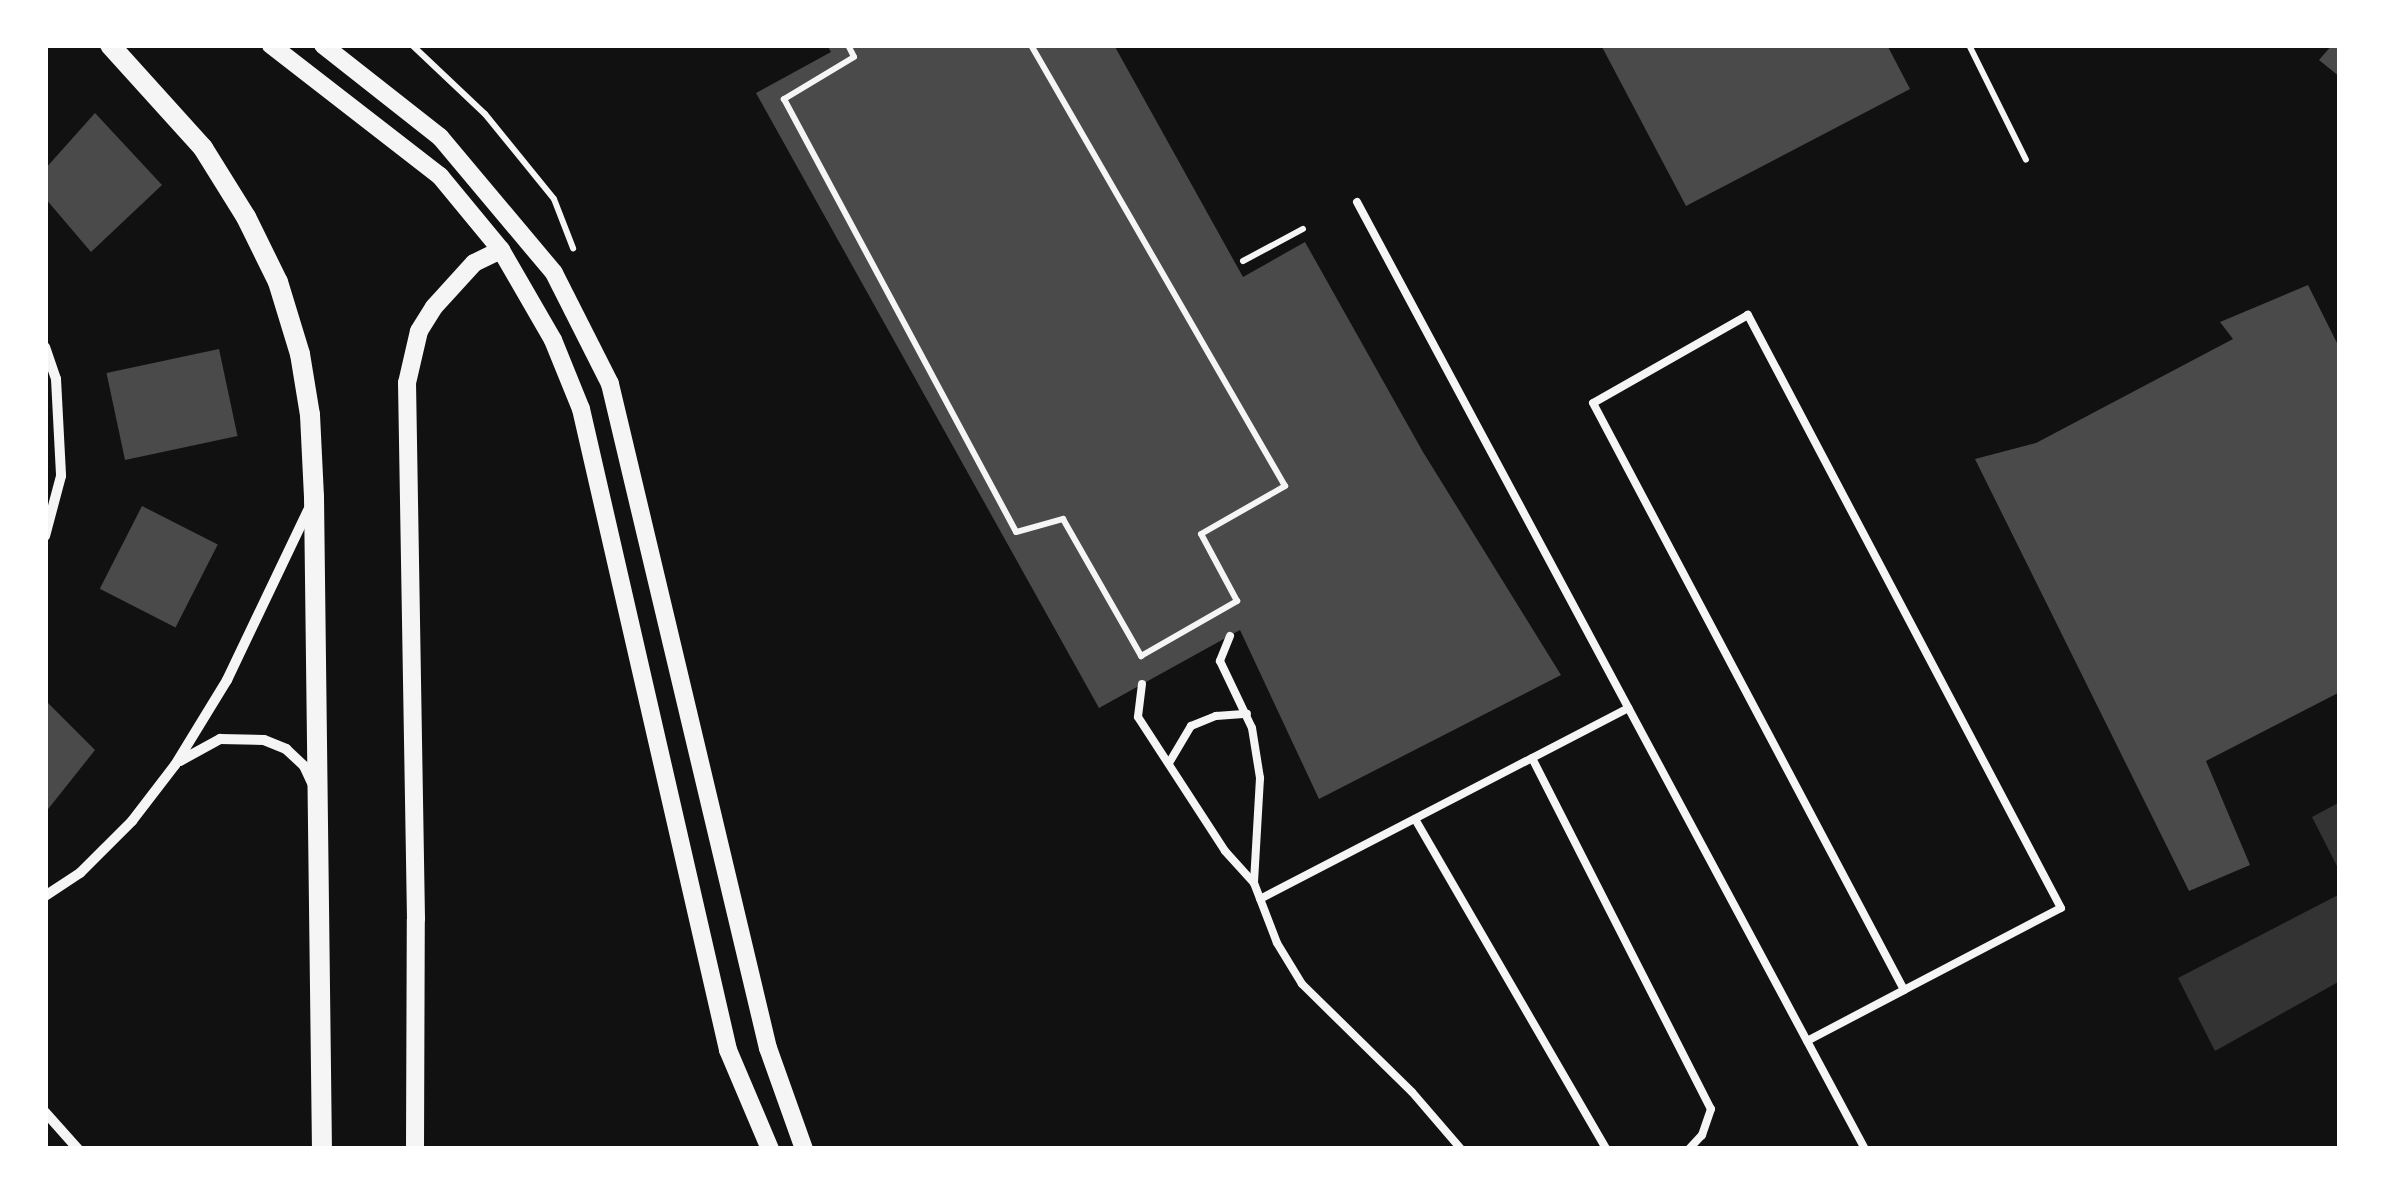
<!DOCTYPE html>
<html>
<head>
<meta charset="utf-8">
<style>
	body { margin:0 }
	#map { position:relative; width:2385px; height:1194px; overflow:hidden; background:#111; font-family:Mulish,sans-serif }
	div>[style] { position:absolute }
	.water>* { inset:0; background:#333 }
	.building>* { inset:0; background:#4a4a4a; transform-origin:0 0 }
	.path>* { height:6px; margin:-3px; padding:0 3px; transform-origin:3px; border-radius:3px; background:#f5f5f5 }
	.service>* { height:8px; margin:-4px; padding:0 4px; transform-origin:4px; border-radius:4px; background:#f5f5f5 }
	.minor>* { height:10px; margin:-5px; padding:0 5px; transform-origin:5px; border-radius:5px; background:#f5f5f5 }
	.tertiary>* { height:18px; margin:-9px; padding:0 9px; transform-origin:9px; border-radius:9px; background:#f5f5f5 }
	.secondary>* { height:20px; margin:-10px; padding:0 10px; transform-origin:10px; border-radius:10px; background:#f5f5f5 }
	span { translate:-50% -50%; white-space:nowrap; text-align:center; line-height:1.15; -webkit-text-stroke:9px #fff; paint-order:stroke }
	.frame { position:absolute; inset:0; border:48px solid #fff; pointer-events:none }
</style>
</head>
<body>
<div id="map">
	<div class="water">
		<div style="clip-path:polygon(2340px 802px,2340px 872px,2312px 817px)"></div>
		<div style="clip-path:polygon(2340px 894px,2340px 981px,2215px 1051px,2178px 978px)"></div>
	</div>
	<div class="building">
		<div style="clip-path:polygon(827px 45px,1114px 45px,1243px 277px,1305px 242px,1423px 452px,1561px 675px,1319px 799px,1240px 630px,1099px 708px,756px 93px,831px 52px)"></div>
		<div style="clip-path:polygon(1601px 45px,1887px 45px,1910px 89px,1686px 206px)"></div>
		<div style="clip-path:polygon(2332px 45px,2340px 45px,2340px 77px,2319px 60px)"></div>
		<div style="clip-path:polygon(95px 113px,162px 185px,91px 252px,45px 198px,45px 169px)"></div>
		<div style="clip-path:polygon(2308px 285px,2340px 349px,2340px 692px,2206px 761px,2250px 865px,2189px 891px,1975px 459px,2036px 443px,2233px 339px,2220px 322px)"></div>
		<div style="left:219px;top:349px;width:89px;height:115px;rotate:78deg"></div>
		<div style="left:142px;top:506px;width:85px;height:93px;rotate:27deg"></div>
		<div style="clip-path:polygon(45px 700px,95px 750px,45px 813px)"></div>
	</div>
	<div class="path">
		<div style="left:412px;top:45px;width:100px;rotate:43.4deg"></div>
		<div style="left:485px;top:114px;width:109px;rotate:50.9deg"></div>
		<div style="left:554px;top:199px;width:53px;rotate:68.8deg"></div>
		<div style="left:848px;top:45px;width:13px;rotate:63deg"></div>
		<div style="left:854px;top:57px;width:82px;rotate:149deg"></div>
		<div style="left:784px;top:99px;width:491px;rotate:61.8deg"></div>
		<div style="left:1016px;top:532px;width:49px;rotate:-15.5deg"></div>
		<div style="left:1063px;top:519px;width:158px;rotate:60.3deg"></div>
		<div style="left:1141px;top:656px;width:111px;rotate:-29.8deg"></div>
		<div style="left:1237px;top:601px;width:76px;rotate:-118.2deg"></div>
		<div style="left:1201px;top:534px;width:97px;rotate:-29.7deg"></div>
		<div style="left:1285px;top:486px;width:509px;rotate:-119.94deg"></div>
		<div style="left:1969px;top:45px;width:128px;rotate:63.6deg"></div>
		<div style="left:1243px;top:261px;width:68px;rotate:-28.1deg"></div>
	</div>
	<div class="service">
		<div style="left:1357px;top:202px;width:1075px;rotate:61.79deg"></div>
		<div style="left:1230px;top:636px;width:27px;rotate:112deg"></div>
		<div style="left:1220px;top:661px;width:74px;rotate:64.5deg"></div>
		<div style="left:1252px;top:728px;width:51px;rotate:80.9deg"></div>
		<div style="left:1260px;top:778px;width:105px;rotate:93.3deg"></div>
		<div style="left:1142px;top:684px;width:33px;rotate:97deg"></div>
		<div style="left:1138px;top:717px;width:160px;rotate:57deg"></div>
		<div style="left:1225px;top:851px;width:43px;rotate:47.8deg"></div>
		<div style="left:1254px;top:883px;width:64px;rotate:69deg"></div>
		<div style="left:1277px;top:943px;width:48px;rotate:58.6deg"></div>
		<div style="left:1302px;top:984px;width:154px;rotate:44.5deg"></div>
		<div style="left:1412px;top:1092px;width:75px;rotate:49.3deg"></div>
		<div style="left:1532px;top:758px;width:394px;rotate:63deg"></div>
		<div style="left:1711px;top:1109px;width:28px;rotate:109deg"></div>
		<div style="left:1702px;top:1135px;width:19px;rotate:133deg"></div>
		<div style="left:1169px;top:763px;width:43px;rotate:-59.3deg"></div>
		<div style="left:1191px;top:726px;width:27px;rotate:-22deg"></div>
		<div style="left:1216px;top:716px;width:31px;rotate:-4deg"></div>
		<div style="left:1415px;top:819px;width:381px;rotate:59.9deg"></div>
		<div style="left:1260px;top:899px;width:415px;rotate:-27.4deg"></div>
		<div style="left:1807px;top:1041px;width:110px;rotate:-27.7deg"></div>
		<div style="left:1904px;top:990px;width:177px;rotate:-27.6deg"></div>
		<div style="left:2061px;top:908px;width:671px;rotate:-117.83deg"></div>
		<div style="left:1748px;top:315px;width:178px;rotate:150.4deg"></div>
		<div style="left:1593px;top:403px;width:664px;rotate:62.08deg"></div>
	</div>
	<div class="minor">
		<div style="left:45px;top:347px;width:34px;rotate:71deg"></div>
		<div style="left:56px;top:379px;width:97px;rotate:87deg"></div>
		<div style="left:61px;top:476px;width:62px;rotate:104.9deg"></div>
		<div style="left:180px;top:761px;width:46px;rotate:-28.8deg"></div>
		<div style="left:220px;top:739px;width:44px;rotate:1.3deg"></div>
		<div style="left:264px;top:740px;width:24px;rotate:22deg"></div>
		<div style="left:286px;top:749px;width:25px;rotate:43deg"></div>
		<div style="left:304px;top:766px;width:19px;rotate:65deg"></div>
		<div style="left:45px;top:896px;width:42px;rotate:-33.3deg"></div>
		<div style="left:80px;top:873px;width:74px;rotate:-45deg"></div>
		<div style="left:132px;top:821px;width:71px;rotate:-52.5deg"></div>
		<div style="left:175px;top:765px;width:100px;rotate:-58.5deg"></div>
		<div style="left:227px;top:680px;width:188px;rotate:-64.5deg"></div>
		<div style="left:45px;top:1112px;width:50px;rotate:48.3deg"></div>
	</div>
	<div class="tertiary">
		<div style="left:271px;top:45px;width:214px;rotate:37.8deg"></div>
		<div style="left:440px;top:176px;width:96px;rotate:50.5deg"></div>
		<div style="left:501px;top:250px;width:104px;rotate:60deg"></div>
		<div style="left:553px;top:340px;width:74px;rotate:67.9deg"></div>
		<div style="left:581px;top:409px;width:658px;rotate:77.08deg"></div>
		<div style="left:728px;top:1050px;width:108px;rotate:67deg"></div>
		<div style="left:323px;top:45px;width:149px;rotate:38.2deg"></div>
		<div style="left:440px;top:137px;width:177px;rotate:50deg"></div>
		<div style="left:554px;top:273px;width:124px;rotate:63.2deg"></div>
		<div style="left:610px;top:384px;width:683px;rotate:76.62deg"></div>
		<div style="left:768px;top:1048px;width:107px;rotate:70.4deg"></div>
		<div style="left:415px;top:1149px;width:230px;rotate:-89.8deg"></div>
		<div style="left:416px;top:919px;width:536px;rotate:-90.96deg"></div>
		<div style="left:407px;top:383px;width:53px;rotate:-77deg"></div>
		<div style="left:419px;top:331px;width:28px;rotate:-58deg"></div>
		<div style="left:434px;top:307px;width:59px;rotate:-47.7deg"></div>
		<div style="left:474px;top:263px;width:30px;rotate:-26deg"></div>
	</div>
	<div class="secondary">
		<div style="left:110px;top:45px;width:139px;rotate:47.9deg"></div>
		<div style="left:203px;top:148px;width:81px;rotate:58.1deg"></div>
		<div style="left:246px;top:217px;width:72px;rotate:63.8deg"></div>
		<div style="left:278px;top:282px;width:75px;rotate:73deg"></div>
		<div style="left:300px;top:354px;width:62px;rotate:80.7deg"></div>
		<div style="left:310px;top:415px;width:82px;rotate:87.2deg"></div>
		<div style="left:314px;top:497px;width:652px;rotate:89.3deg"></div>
	</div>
	<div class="frame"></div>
</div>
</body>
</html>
